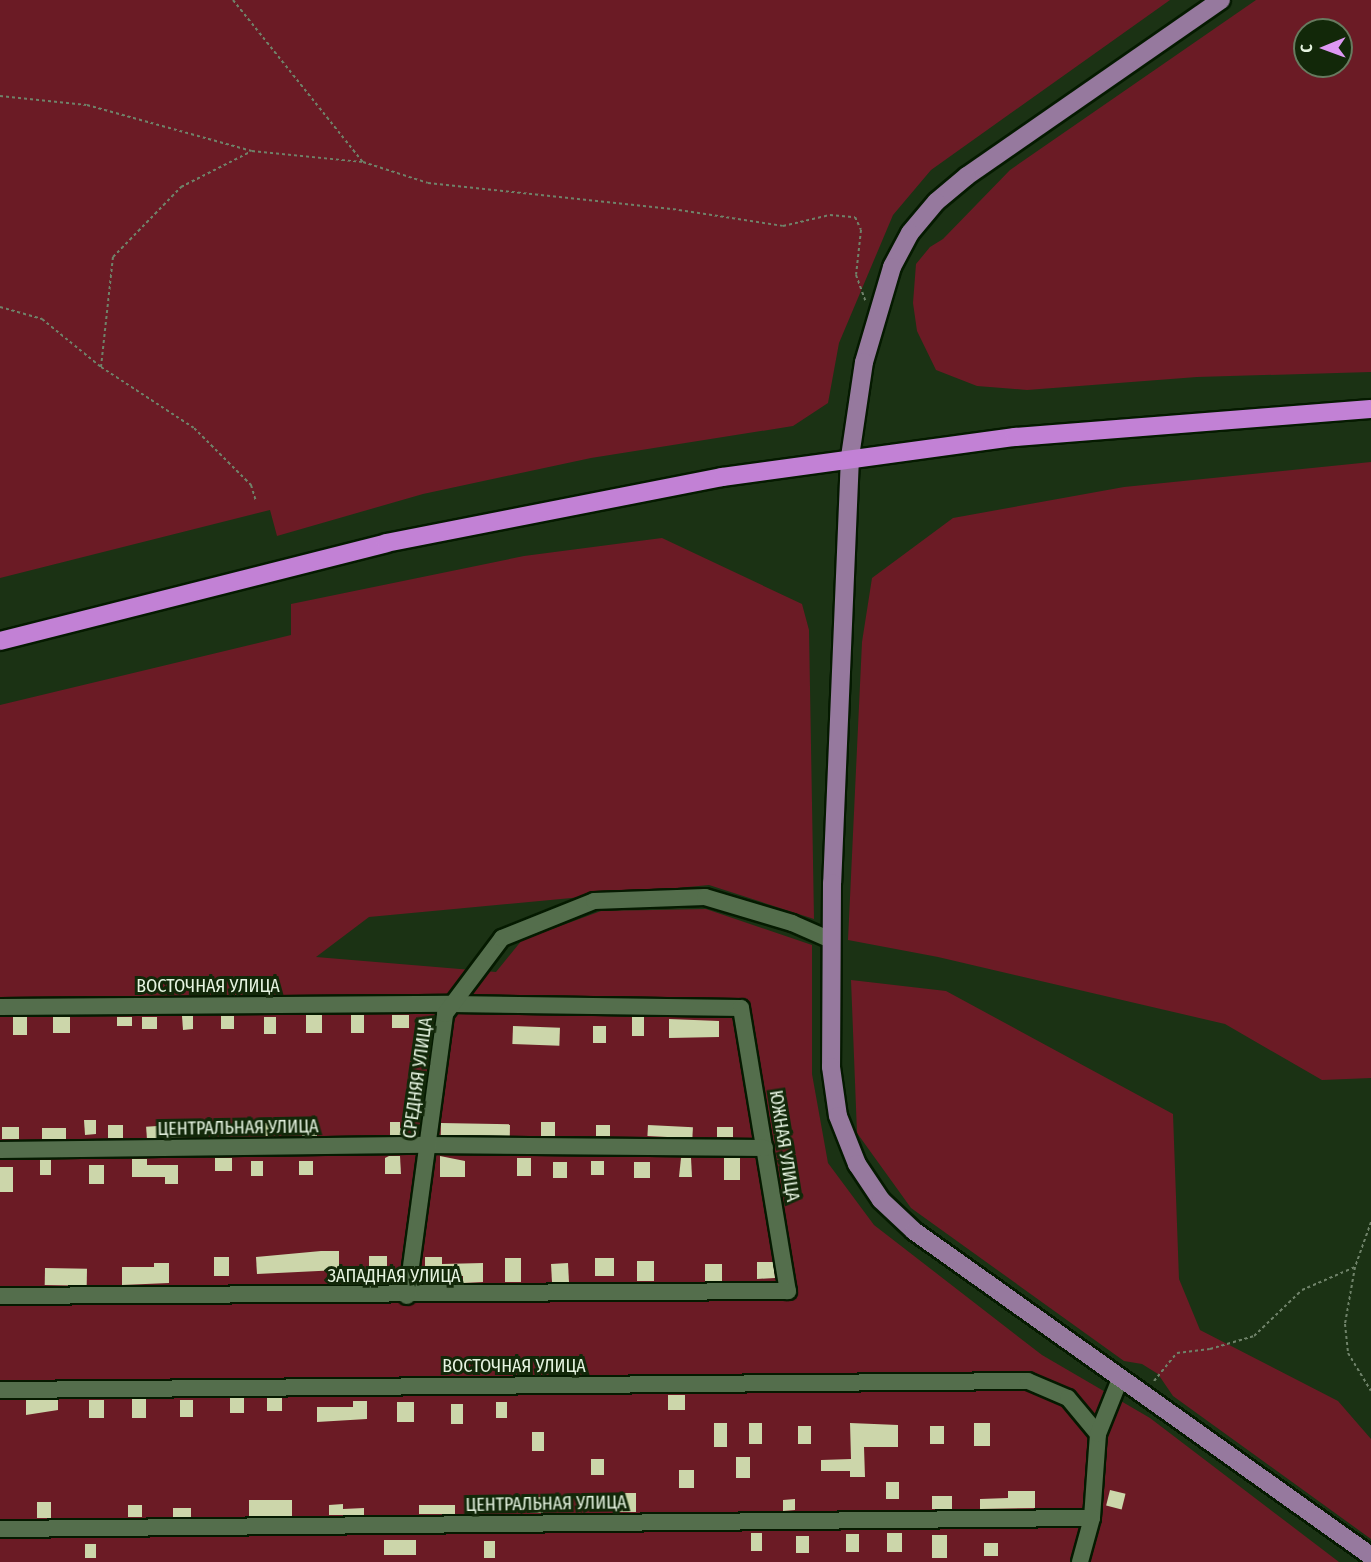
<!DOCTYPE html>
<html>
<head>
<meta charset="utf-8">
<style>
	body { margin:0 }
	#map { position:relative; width:1371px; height:1562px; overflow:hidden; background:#1b3214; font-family:"Fira Sans Condensed",sans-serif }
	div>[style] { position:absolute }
	.green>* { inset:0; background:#6b1b25 }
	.building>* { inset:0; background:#ccd6aa; transform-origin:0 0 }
	.path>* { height:2px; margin-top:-1px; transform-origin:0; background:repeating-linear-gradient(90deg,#6f8269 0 3px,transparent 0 6px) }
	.roads { filter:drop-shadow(2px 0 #051a00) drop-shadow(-2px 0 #051a00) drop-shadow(0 2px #051a00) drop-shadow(0 -2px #051a00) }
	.minor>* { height:16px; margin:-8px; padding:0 8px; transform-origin:8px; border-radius:8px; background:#546e4c }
	.major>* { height:18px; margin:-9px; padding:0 9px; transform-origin:9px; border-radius:9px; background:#96799e }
	.highway>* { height:18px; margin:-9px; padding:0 9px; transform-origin:9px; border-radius:9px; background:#c281d5 }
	span { translate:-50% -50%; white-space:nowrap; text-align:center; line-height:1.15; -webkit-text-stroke:6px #122809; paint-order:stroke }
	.street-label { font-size:18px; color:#e6f4e1 }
	.north { position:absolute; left:1293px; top:18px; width:60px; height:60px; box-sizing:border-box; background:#122809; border:2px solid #677a5f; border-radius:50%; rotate:269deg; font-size:16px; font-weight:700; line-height:24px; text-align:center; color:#e6f4e1 }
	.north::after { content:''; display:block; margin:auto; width:21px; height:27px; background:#de98f3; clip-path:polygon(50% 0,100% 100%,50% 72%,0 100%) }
</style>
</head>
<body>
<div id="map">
	<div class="green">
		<div style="clip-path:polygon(0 0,1170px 0,931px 170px,893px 215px,839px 343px,828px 403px,793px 426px,591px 458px,423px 494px,277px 536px,270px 510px,0 578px)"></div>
		<div style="clip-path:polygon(evenodd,1256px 0,1371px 0,1371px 372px,1197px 377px,1027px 390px,977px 386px,936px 370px,917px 331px,913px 303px,916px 264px,930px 247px,943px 239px,1010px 170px,1256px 0,1305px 30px,1341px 30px,1341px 66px,1305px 66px,1305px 30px)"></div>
		<div style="clip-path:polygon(1371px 462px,1371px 1078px,1322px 1080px,1225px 1024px,938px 957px,848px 940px,862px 642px,872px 578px,953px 518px,1124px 487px)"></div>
		<div style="clip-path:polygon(662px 538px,802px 604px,809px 630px,814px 919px,709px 885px,369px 917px,316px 957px,496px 972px,522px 940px,601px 911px,706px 909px,812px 945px,812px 1074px,828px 1163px,874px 1225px,1042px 1355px,1150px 1418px,1339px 1562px,0 1562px,0 705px,291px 635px,291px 604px,524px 556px)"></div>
		<div style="clip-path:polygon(851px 980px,946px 991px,1173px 1114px,1179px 1279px,1200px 1330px,1338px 1401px,1371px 1439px,1371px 1539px,1173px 1396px,1158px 1374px,1142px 1364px,1124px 1361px,911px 1208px,857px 1133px)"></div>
	</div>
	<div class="building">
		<div style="left:306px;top:1015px;width:16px;height:18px"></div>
		<div style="left:351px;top:1015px;width:13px;height:18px"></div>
		<div style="left:392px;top:1015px;width:17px;height:13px"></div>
		<div style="clip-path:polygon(182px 1016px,193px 1016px,193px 1029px,183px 1030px)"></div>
		<div style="left:221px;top:1016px;width:13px;height:13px"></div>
		<div style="left:13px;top:1017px;width:14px;height:18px"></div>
		<div style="left:53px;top:1017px;width:17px;height:16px"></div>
		<div style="left:117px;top:1017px;width:15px;height:9px"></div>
		<div style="left:142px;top:1017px;width:15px;height:12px"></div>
		<div style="left:264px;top:1017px;width:12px;height:17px"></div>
		<div style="left:632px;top:1017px;width:12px;height:19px"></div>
		<div style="clip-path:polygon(669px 1019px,719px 1021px,719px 1037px,669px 1038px)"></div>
		<div style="left:513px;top:1026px;width:47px;height:18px;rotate:2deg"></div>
		<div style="left:593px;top:1026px;width:13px;height:17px"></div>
		<div style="clip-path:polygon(84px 1120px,96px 1120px,96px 1134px,85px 1135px)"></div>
		<div style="clip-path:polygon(390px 1122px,400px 1122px,400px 1128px,406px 1128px,406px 1135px,390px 1135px)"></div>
		<div style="left:541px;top:1122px;width:14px;height:14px"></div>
		<div style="left:214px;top:1123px;width:13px;height:12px"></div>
		<div style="left:256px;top:1123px;width:14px;height:13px"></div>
		<div style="left:441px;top:1123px;width:69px;height:12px;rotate:1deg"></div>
		<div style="left:187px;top:1124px;width:13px;height:41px;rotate:86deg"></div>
		<div style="left:317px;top:1124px;width:12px;height:15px;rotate:90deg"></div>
		<div style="left:123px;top:1125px;width:13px;height:15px;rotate:90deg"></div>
		<div style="left:610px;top:1125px;width:11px;height:14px;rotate:90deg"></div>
		<div style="left:648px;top:1125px;width:45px;height:11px;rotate:3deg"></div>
		<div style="left:2px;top:1127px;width:17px;height:12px"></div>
		<div style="left:717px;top:1127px;width:16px;height:10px"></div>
		<div style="left:66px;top:1128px;width:11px;height:24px;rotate:90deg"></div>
		<div style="clip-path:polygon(389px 1156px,400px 1156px,401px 1174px,385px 1174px,385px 1158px)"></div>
		<div style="clip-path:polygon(440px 1156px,465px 1161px,465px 1177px,440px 1177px)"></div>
		<div style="left:215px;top:1158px;width:17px;height:13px"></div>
		<div style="left:517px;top:1158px;width:14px;height:18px"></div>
		<div style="clip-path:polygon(681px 1158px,691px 1158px,692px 1177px,679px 1177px)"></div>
		<div style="left:724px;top:1158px;width:16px;height:22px"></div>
		<div style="clip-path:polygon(132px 1159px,147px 1159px,147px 1165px,178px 1165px,178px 1184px,165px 1184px,165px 1177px,132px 1177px)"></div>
		<div style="left:40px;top:1160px;width:11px;height:15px"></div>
		<div style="left:251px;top:1161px;width:12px;height:15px"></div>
		<div style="left:299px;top:1161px;width:14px;height:14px"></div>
		<div style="left:591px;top:1161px;width:13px;height:14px"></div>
		<div style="left:553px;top:1162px;width:14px;height:16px"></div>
		<div style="left:634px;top:1162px;width:16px;height:16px"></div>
		<div style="left:89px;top:1165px;width:15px;height:19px"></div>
		<div style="left:0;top:1167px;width:13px;height:25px"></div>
		<div style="clip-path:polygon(321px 1251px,339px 1251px,339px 1270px,257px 1274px,256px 1257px)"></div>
		<div style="left:369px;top:1256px;width:18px;height:22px"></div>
		<div style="left:214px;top:1257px;width:15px;height:19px"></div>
		<div style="clip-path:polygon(425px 1257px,442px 1257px,442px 1264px,483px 1263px,483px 1282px,463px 1283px,463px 1276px,425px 1276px)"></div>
		<div style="left:521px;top:1258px;width:24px;height:16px;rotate:90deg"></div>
		<div style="left:595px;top:1258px;width:19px;height:18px"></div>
		<div style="left:637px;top:1261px;width:17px;height:20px"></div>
		<div style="clip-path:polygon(757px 1262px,773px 1262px,775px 1278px,757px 1279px)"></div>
		<div style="clip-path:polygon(154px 1263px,169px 1263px,169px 1283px,122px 1285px,122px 1267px,154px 1267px)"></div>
		<div style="left:568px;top:1263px;width:19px;height:17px;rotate:87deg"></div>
		<div style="left:722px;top:1264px;width:17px;height:17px;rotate:90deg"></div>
		<div style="left:45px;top:1268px;width:42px;height:17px;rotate:1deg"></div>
		<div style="left:668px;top:1395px;width:17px;height:15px"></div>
		<div style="left:230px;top:1398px;width:14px;height:15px"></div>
		<div style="left:267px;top:1398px;width:15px;height:13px"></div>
		<div style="left:132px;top:1399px;width:14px;height:19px"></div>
		<div style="clip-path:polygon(26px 1400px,58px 1400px,58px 1410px,26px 1415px)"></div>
		<div style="left:89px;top:1400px;width:15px;height:18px"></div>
		<div style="left:180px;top:1400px;width:13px;height:17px"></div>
		<div style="clip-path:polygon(353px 1401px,367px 1401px,367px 1419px,317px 1422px,317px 1407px,353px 1407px)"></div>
		<div style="left:397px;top:1402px;width:17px;height:20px"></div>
		<div style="left:496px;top:1402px;width:11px;height:16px"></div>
		<div style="left:451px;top:1404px;width:12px;height:20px"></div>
		<div style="left:714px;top:1423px;width:13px;height:24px"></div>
		<div style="left:749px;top:1423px;width:13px;height:21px"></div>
		<div style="clip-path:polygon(850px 1423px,898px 1425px,898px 1447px,864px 1447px,865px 1477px,850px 1477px,850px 1471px,821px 1471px,821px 1460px,851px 1459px)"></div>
		<div style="left:974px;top:1423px;width:16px;height:23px"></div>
		<div style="left:798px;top:1426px;width:13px;height:18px"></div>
		<div style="left:930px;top:1426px;width:14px;height:18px"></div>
		<div style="left:532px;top:1432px;width:12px;height:19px"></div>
		<div style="left:736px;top:1457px;width:14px;height:21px"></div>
		<div style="left:591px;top:1459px;width:13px;height:16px"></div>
		<div style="left:694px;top:1470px;width:18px;height:15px;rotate:90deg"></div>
		<div style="left:886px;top:1482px;width:13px;height:17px"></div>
		<div style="left:1110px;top:1490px;width:16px;height:16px;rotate:14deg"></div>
		<div style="clip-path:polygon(1008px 1491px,1035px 1491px,1035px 1508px,980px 1509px,980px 1499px,1008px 1498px)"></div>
		<div style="left:636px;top:1493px;width:19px;height:18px;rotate:90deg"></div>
		<div style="left:932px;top:1496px;width:20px;height:13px"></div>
		<div style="left:530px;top:1497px;width:13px;height:16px"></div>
		<div style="clip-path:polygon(795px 1499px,795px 1510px,783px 1511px,783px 1500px)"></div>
		<div style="left:292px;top:1500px;width:16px;height:43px;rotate:90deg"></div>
		<div style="left:37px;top:1502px;width:14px;height:16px"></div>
		<div style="clip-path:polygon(343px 1504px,343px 1509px,364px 1508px,364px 1515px,329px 1515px,329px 1505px)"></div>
		<div style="left:128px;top:1505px;width:14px;height:12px"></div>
		<div style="left:419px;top:1505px;width:36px;height:9px"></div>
		<div style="left:173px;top:1508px;width:18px;height:9px"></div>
		<div style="left:751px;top:1533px;width:11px;height:18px"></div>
		<div style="left:887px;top:1533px;width:15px;height:19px"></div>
		<div style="left:846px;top:1534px;width:13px;height:18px"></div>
		<div style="left:947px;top:1535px;width:23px;height:15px;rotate:90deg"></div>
		<div style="left:796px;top:1536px;width:13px;height:17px"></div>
		<div style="left:384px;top:1540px;width:32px;height:15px"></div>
		<div style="left:484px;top:1541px;width:11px;height:17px"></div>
		<div style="left:984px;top:1543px;width:14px;height:13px"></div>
		<div style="left:85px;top:1544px;width:11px;height:14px"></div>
	</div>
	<div class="path">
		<div style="left:233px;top:0;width:208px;rotate:51.3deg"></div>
		<div style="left:0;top:96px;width:87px;rotate:5.9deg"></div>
		<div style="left:87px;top:105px;width:171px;rotate:15.6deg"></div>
		<div style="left:252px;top:151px;width:112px;rotate:5.7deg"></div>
		<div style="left:363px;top:162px;width:68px;rotate:17.9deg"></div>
		<div style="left:428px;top:183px;width:252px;rotate:6.1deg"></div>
		<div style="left:679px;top:210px;width:105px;rotate:8.7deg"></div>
		<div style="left:783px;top:226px;width:48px;rotate:-13.2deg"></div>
		<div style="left:830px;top:215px;width:25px;rotate:5deg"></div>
		<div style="left:855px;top:217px;width:14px;rotate:65deg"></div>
		<div style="left:861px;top:230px;width:45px;rotate:96.3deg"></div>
		<div style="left:856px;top:275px;width:27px;rotate:70deg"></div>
		<div style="left:0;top:307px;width:44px;rotate:15.9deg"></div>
		<div style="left:42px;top:319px;width:76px;rotate:39.1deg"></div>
		<div style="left:101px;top:367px;width:111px;rotate:33.3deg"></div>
		<div style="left:194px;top:428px;width:81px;rotate:45deg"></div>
		<div style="left:251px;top:485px;width:17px;rotate:73deg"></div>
		<div style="left:101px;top:367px;width:111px;rotate:-83.8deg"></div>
		<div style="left:113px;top:257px;width:98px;rotate:-45.8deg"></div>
		<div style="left:181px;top:187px;width:77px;rotate:-26.9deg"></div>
		<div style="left:1371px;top:1222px;width:48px;rotate:109.6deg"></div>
		<div style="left:1355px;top:1267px;width:58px;rotate:100deg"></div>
		<div style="left:1345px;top:1324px;width:29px;rotate:84deg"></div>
		<div style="left:1348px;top:1353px;width:44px;rotate:58.8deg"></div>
		<div style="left:1154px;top:1381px;width:36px;rotate:-51deg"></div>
		<div style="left:1177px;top:1353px;width:33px;rotate:-7deg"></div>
		<div style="left:1210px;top:1349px;width:46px;rotate:-16.5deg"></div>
		<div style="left:1254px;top:1336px;width:66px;rotate:-43.8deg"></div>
		<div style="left:1302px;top:1290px;width:58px;rotate:-23.5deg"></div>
	</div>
	<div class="roads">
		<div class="minor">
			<div style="left:0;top:1007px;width:452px;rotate:-0.4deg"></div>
			<div style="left:452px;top:1004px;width:289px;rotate:0.8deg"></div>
			<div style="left:741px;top:1008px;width:287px;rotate:80.6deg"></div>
			<div style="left:788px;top:1291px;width:788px;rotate:179.64deg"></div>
			<div style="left:0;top:1150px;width:427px;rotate:-0.7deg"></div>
			<div style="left:427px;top:1145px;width:338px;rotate:0.5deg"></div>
			<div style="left:407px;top:1296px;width:285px;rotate:-82.3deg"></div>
			<div style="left:445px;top:1014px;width:95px;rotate:-53.1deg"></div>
			<div style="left:502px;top:938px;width:99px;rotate:-21.9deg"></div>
			<div style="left:594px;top:901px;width:111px;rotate:-2.1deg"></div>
			<div style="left:705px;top:897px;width:91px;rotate:16.6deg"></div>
			<div style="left:792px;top:923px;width:43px;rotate:23.6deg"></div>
			<div style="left:0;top:1390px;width:1028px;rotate:-0.5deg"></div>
			<div style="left:1028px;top:1381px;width:43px;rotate:23deg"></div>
			<div style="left:1068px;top:1398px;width:47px;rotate:50.2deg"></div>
			<div style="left:1098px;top:1434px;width:84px;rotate:94.1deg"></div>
			<div style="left:1092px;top:1518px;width:46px;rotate:105.3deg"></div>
			<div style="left:1098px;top:1434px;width:59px;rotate:-68.2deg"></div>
			<div style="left:0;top:1529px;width:1092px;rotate:-0.58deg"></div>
		</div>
		<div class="major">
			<div style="left:1221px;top:0;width:309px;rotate:145.3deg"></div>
			<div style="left:967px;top:176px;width:40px;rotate:140deg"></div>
			<div style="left:936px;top:202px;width:40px;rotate:130deg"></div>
			<div style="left:910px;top:233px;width:38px;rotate:118deg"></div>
			<div style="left:892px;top:267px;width:99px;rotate:106.4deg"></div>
			<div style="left:864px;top:362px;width:96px;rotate:98.4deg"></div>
			<div style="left:850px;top:457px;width:426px;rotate:92.4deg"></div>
			<div style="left:832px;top:883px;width:184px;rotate:90.3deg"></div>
			<div style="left:831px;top:1067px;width:49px;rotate:81.9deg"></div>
			<div style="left:838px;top:1116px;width:52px;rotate:68.4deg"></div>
			<div style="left:857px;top:1164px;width:43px;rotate:56.3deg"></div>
			<div style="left:881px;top:1200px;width:45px;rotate:43.2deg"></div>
			<div style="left:914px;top:1231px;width:561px;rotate:35.42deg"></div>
		</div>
		<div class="highway">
			<div style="left:0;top:641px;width:398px;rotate:-14.2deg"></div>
			<div style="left:386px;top:543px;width:342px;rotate:-11.1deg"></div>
			<div style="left:722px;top:477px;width:296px;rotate:-7.8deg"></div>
			<div style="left:1015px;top:437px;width:357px;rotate:-4.5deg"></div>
		</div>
	</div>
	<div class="street-label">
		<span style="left:208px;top:986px">ВОСТОЧНАЯ УЛИЦА</span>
		<span style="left:418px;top:1078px;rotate:-82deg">СРЕДНЯЯ УЛИЦА</span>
		<span style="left:238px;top:1128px;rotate:-1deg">ЦЕНТРАЛЬНАЯ УЛИЦА</span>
		<span style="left:784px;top:1146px;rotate:81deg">ЮЖНАЯ УЛИЦА</span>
		<span style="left:394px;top:1276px">ЗАПАДНАЯ УЛИЦА</span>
		<span style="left:514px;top:1366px">ВОСТОЧНАЯ УЛИЦА</span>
		<span style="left:546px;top:1504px;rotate:-1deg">ЦЕНТРАЛЬНАЯ УЛИЦА</span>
	</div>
	<div class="north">С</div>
</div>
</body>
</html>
